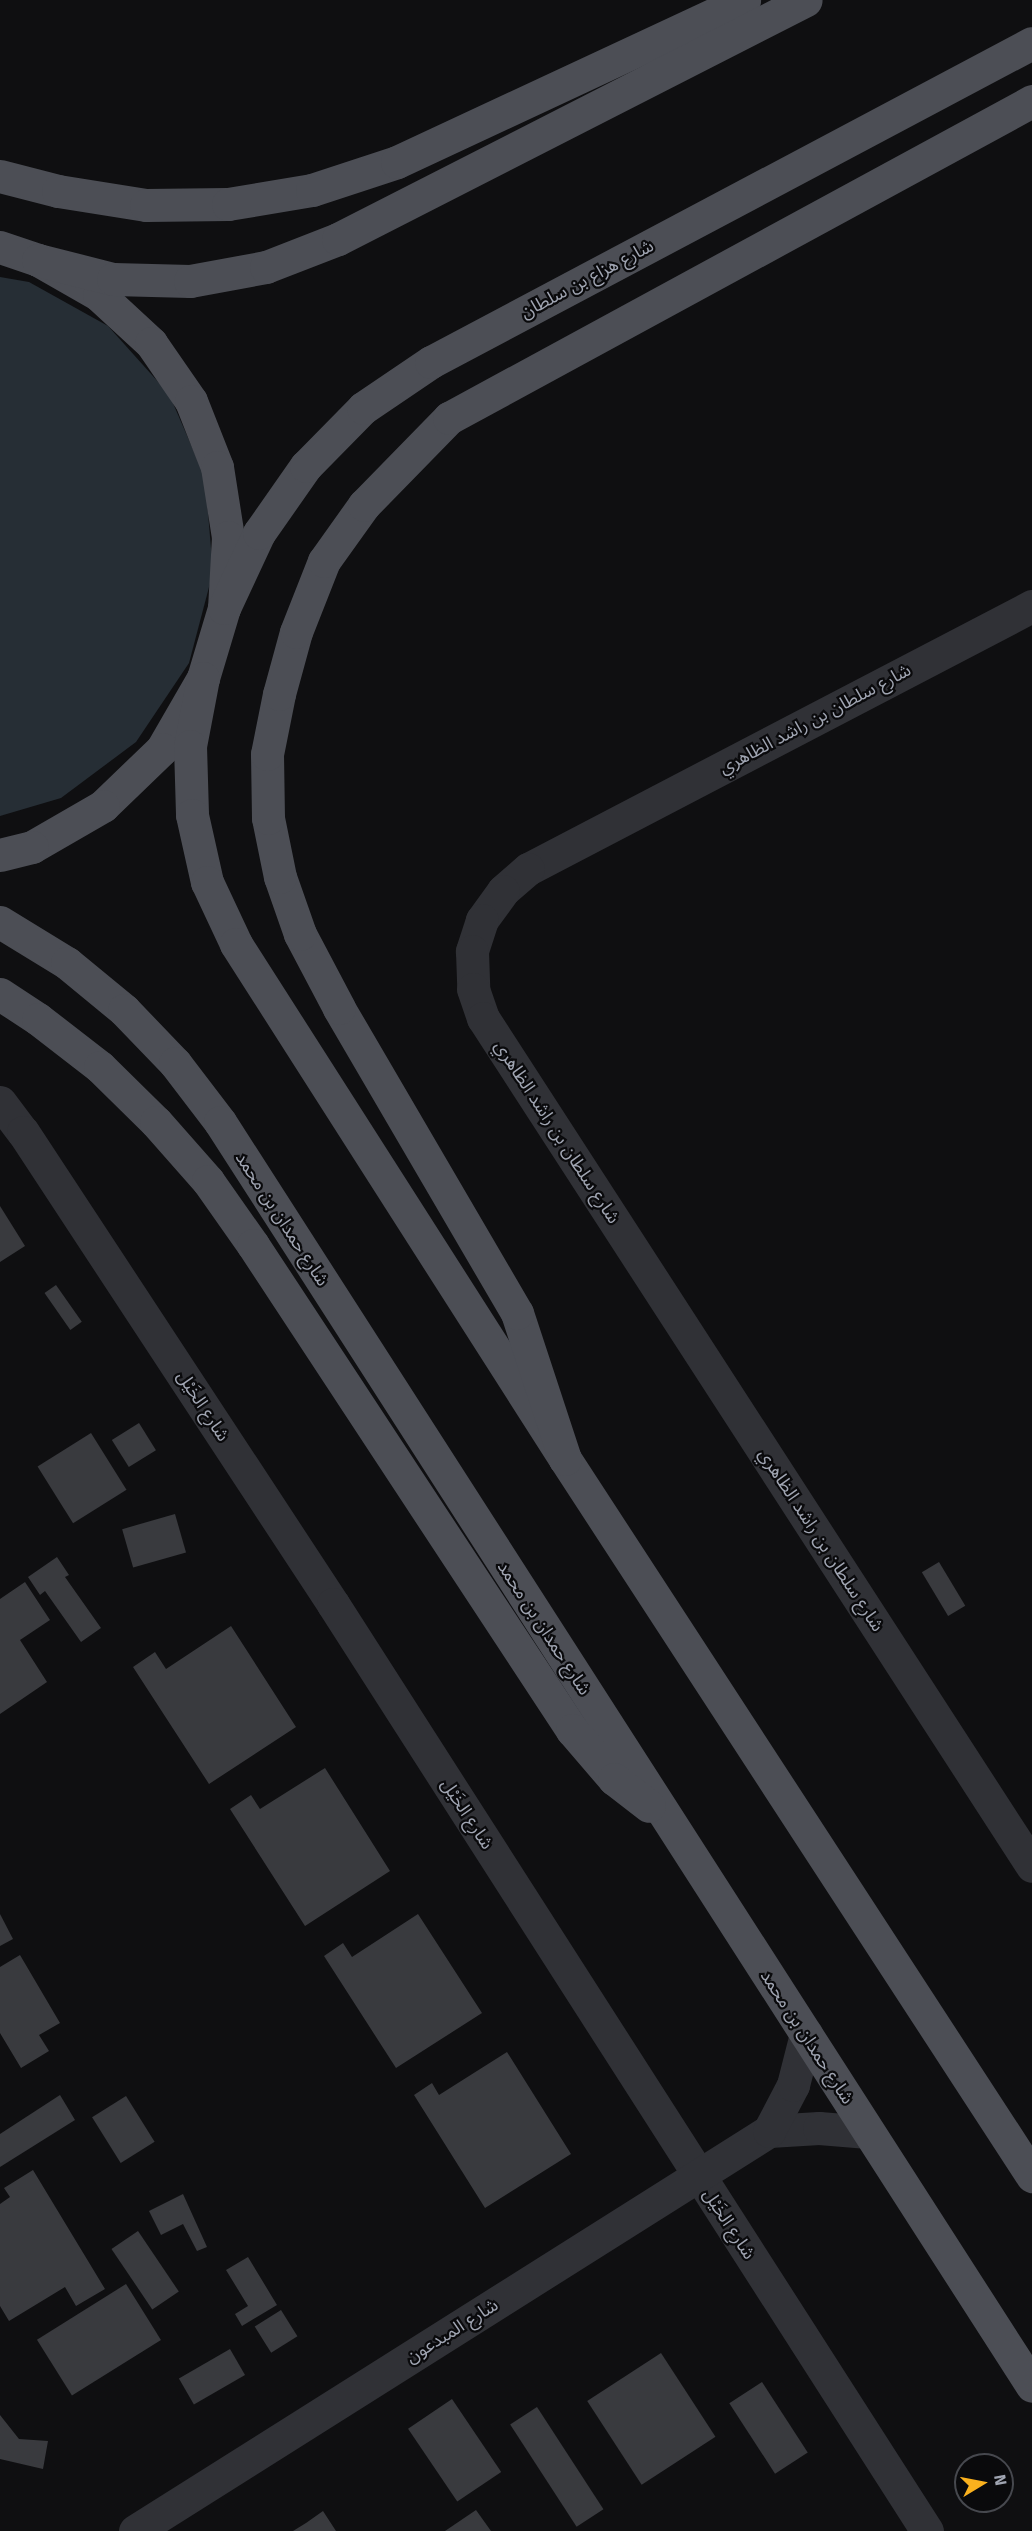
<!DOCTYPE html>
<html>
<head>
<meta charset="utf-8">
<style>
	body { margin:0 }
	#map { position:relative; width:1032px; height:2531px; overflow:hidden; background:#0f0f11; font-family:"Fira Sans","Noto Sans Arabic",sans-serif }
	div>[style] { position:absolute }
	.water>* { inset:0; background:#262e35 }
	.building>* { inset:0; background:#393a3e; transform-origin:0 0 }
	.minor>* { height:33px; margin:-16.5px; padding:0 16.5px; transform-origin:16.5px; border-radius:16.5px; background:#303136 }
	.major>* { height:33px; margin:-16.5px; padding:0 16.5px; transform-origin:16.5px; border-radius:16.5px; background:#4c4e55 }
	span { translate:-50% -50%; white-space:nowrap; text-align:center; line-height:1.15; -webkit-text-stroke:4.5px #0a0a0c; paint-order:stroke }
	.street-label { font-size:18px; color:#a0a5b2 }
	.north { position:absolute; left:954px; top:2453px; width:60px; height:60px; box-sizing:border-box; background:#0a0a0c; border:2px solid #46484e; border-radius:50%; rotate:80deg; font-size:16px; font-weight:700; line-height:24px; text-align:center; color:#a0a5b2 }
	.north::after { content:''; display:block; margin:auto; width:21px; height:27px; background:#fab11e; clip-path:polygon(50% 0,100% 100%,50% 72%,0 100%) }
</style>
</head>
<body>
<div id="map">
	<div class="water">
		<div style="clip-path:polygon(0 277px,29px 282px,108px 326px,169px 394px,205px 477px,213px 572px,189px 663px,136px 742px,61px 798px,0 816px)"></div>
	</div>
	<div class="building">
		<div style="clip-path:polygon(0 1206px,25px 1246px,0 1262px)"></div>
		<div style="left:56px;top:1285px;width:45px;height:14px;rotate:55deg"></div>
		<div style="left:139px;top:1423px;width:32px;height:32px;rotate:58deg"></div>
		<div style="left:91px;top:1433px;width:67px;height:63px;rotate:58deg"></div>
		<div style="left:175px;top:1514px;width:40px;height:55px;rotate:74deg"></div>
		<div style="clip-path:polygon(57px 1557px,69px 1575px,65px 1577px,101px 1628px,81px 1642px,45px 1591px,40px 1595px,28px 1577px)"></div>
		<div style="left:939px;top:1562px;width:51px;height:20px;rotate:59deg"></div>
		<div style="clip-path:polygon(25px 1582px,50px 1620px,20px 1640px,47px 1682px,0 1714px,0 1599px)"></div>
		<div style="clip-path:polygon(231px 1626px,296px 1727px,209px 1784px,133px 1667px,155px 1652px,166px 1669px)"></div>
		<div style="clip-path:polygon(325px 1768px,390px 1871px,305px 1926px,230px 1809px,251px 1795px,260px 1809px)"></div>
		<div style="clip-path:polygon(0 1914px,13px 1939px,0 1946px)"></div>
		<div style="clip-path:polygon(418px 1914px,482px 2013px,396px 2068px,324px 1956px,343px 1943px,352px 1957px)"></div>
		<div style="clip-path:polygon(20px 1955px,60px 2023px,39px 2035px,49px 2051px,21px 2068px,0 2033px,0 1967px)"></div>
		<div style="clip-path:polygon(507px 2052px,571px 2154px,485px 2208px,414px 2095px,432px 2083px,439px 2095px)"></div>
		<div style="clip-path:polygon(60px 2095px,75px 2120px,0 2167px,0 2134px)"></div>
		<div style="left:126px;top:2096px;width:54px;height:40px;rotate:58deg"></div>
		<div style="clip-path:polygon(33px 2170px,105px 2289px,76px 2306px,65px 2287px,9px 2321px,0 2306px,0 2204px,10px 2197px,4px 2188px)"></div>
		<div style="clip-path:polygon(183px 2194px,207px 2247px,197px 2251px,183px 2224px,161px 2235px,149px 2211px)"></div>
		<div style="left:138px;top:2231px;width:73px;height:32px;rotate:56deg"></div>
		<div style="clip-path:polygon(248px 2257px,277px 2305px,242px 2326px,235px 2314px,248px 2306px,226px 2270px)"></div>
		<div style="left:126px;top:2284px;width:66px;height:105px;rotate:58deg"></div>
		<div style="left:281px;top:2310px;width:31px;height:31px;rotate:58deg"></div>
		<div style="left:230px;top:2349px;width:30px;height:59px;rotate:60deg"></div>
		<div style="left:661px;top:2353px;width:100px;height:88px;rotate:57deg"></div>
		<div style="left:762px;top:2382px;width:84px;height:39px;rotate:57deg"></div>
		<div style="left:452px;top:2399px;width:88px;height:53px;rotate:56deg"></div>
		<div style="left:537px;top:2407px;width:122px;height:32px;rotate:57deg"></div>
		<div style="clip-path:polygon(0 2415px,19px 2439px,48px 2441px,43px 2469px,0 2459px)"></div>
		<div style="clip-path:polygon(476px 2510px,491px 2531px,445px 2531px)"></div>
		<div style="clip-path:polygon(323px 2511px,336px 2531px,293px 2531px,306px 2523px)"></div>
	</div>
	<div class="minor">
		<div style="left:1032px;top:606px;width:568px;rotate:152.44deg"></div>
		<div style="left:528px;top:869px;width:33px;rotate:139deg"></div>
		<div style="left:503px;top:891px;width:36px;rotate:126deg"></div>
		<div style="left:482px;top:920px;width:33px;rotate:108deg"></div>
		<div style="left:472px;top:951px;width:38px;rotate:88deg"></div>
		<div style="left:473px;top:989px;width:31px;rotate:71deg"></div>
		<div style="left:483px;top:1018px;width:1010px;rotate:57.08deg"></div>
		<div style="left:0;top:1102px;width:38px;rotate:53deg"></div>
		<div style="left:23px;top:1132px;width:565px;rotate:56.7deg"></div>
		<div style="left:333px;top:1604px;width:1101px;rotate:57.35deg"></div>
		<div style="left:769px;top:2131px;width:50px;rotate:-3.4deg"></div>
		<div style="left:819px;top:2128px;width:49px;rotate:4.7deg"></div>
		<div style="left:135px;top:2531px;width:750px;rotate:-32.25deg"></div>
		<div style="left:769px;top:2131px;width:52px;rotate:-62.4deg"></div>
		<div style="left:793px;top:2085px;width:53px;rotate:-75.7deg"></div>
	</div>
	<div class="major">
		<div style="left:0;top:176px;width:60px;rotate:14.5deg"></div>
		<div style="left:58px;top:191px;width:89px;rotate:9deg"></div>
		<div style="left:146px;top:205px;width:82px;rotate:-0.7deg"></div>
		<div style="left:228px;top:204px;width:85px;rotate:-9.5deg"></div>
		<div style="left:312px;top:190px;width:89px;rotate:-18.2deg"></div>
		<div style="left:397px;top:162px;width:383px;rotate:-25deg"></div>
		<div style="left:0;top:247px;width:40px;rotate:18.9deg"></div>
		<div style="left:38px;top:260px;width:70px;rotate:29.8deg"></div>
		<div style="left:99px;top:295px;width:71px;rotate:42.7deg"></div>
		<div style="left:151px;top:343px;width:70px;rotate:55.4deg"></div>
		<div style="left:191px;top:401px;width:71px;rotate:68.5deg"></div>
		<div style="left:217px;top:467px;width:71px;rotate:81.1deg"></div>
		<div style="left:228px;top:537px;width:71px;rotate:93.2deg"></div>
		<div style="left:224px;top:608px;width:73px;rotate:106.7deg"></div>
		<div style="left:203px;top:678px;width:82px;rotate:120deg"></div>
		<div style="left:162px;top:749px;width:82px;rotate:136deg"></div>
		<div style="left:103px;top:806px;width:82px;rotate:150deg"></div>
		<div style="left:32px;top:847px;width:33px;rotate:166deg"></div>
		<div style="left:38px;top:260px;width:77px;rotate:14.2deg"></div>
		<div style="left:113px;top:279px;width:77px;rotate:1.5deg"></div>
		<div style="left:190px;top:281px;width:77px;rotate:-10.4deg"></div>
		<div style="left:266px;top:267px;width:77px;rotate:-21.3deg"></div>
		<div style="left:338px;top:239px;width:525px;rotate:-27.05deg"></div>
		<div style="left:224px;top:608px;width:83px;rotate:-65deg"></div>
		<div style="left:259px;top:533px;width:82px;rotate:-55deg"></div>
		<div style="left:306px;top:466px;width:81px;rotate:-45.5deg"></div>
		<div style="left:363px;top:408px;width:82px;rotate:-34.1deg"></div>
		<div style="left:431px;top:362px;width:680px;rotate:-27.96deg"></div>
		<div style="left:203px;top:678px;width:69px;rotate:100.8deg"></div>
		<div style="left:190px;top:746px;width:69px;rotate:88.3deg"></div>
		<div style="left:192px;top:815px;width:69px;rotate:77.4deg"></div>
		<div style="left:207px;top:882px;width:68px;rotate:64.9deg"></div>
		<div style="left:236px;top:944px;width:611px;rotate:57.43deg"></div>
		<div style="left:565px;top:1459px;width:856px;rotate:56.92deg"></div>
		<div style="left:0;top:922px;width:79px;rotate:31.5deg"></div>
		<div style="left:67px;top:963px;width:74px;rotate:39.5deg"></div>
		<div style="left:124px;top:1010px;width:74px;rotate:46.1deg"></div>
		<div style="left:175px;top:1063px;width:74px;rotate:52.7deg"></div>
		<div style="left:220px;top:1122px;width:1502px;rotate:57.28deg"></div>
		<div style="left:0;top:994px;width:45px;rotate:33.3deg"></div>
		<div style="left:38px;top:1019px;width:78px;rotate:37.7deg"></div>
		<div style="left:100px;top:1067px;width:78px;rotate:44.5deg"></div>
		<div style="left:156px;top:1122px;width:79px;rotate:48.6deg"></div>
		<div style="left:208px;top:1181px;width:78px;rotate:54.9deg"></div>
		<div style="left:253px;top:1245px;width:581px;rotate:56.67deg"></div>
		<div style="left:572px;top:1730px;width:65px;rotate:49.4deg"></div>
		<div style="left:614px;top:1779px;width:44px;rotate:37.6deg"></div>
		<div style="left:565px;top:1459px;width:154px;rotate:-108.2deg"></div>
		<div style="left:517px;top:1313px;width:353px;rotate:-120.3deg"></div>
		<div style="left:339px;top:1008px;width:84px;rotate:-117.8deg"></div>
		<div style="left:300px;top:934px;width:60px;rotate:-109.3deg"></div>
		<div style="left:280px;top:877px;width:60px;rotate:-101.5deg"></div>
		<div style="left:268px;top:818px;width:64px;rotate:-90.9deg"></div>
		<div style="left:267px;top:754px;width:61px;rotate:-78.7deg"></div>
		<div style="left:279px;top:694px;width:64px;rotate:-74.7deg"></div>
		<div style="left:296px;top:632px;width:76px;rotate:-68.5deg"></div>
		<div style="left:324px;top:561px;width:69px;rotate:-54.5deg"></div>
		<div style="left:364px;top:505px;width:122px;rotate:-45.7deg"></div>
		<div style="left:449px;top:418px;width:664px;rotate:-28.53deg"></div>
	</div>
	<div class="street-label">
		<span style="left:587px;top:279px;rotate:-28deg">شارع هزاع بن سلطان</span>
		<span style="left:815px;top:719px;rotate:-28deg">شارع سلطان بن راشد الظاهري</span>
		<span style="left:557px;top:1132px;rotate:57deg">شارع سلطان بن راشد الظاهري</span>
		<span style="left:282px;top:1219px;rotate:57deg">شارع حمدان بن محمد</span>
		<span style="left:203px;top:1406px;rotate:57deg">شارع الخَيْل</span>
		<span style="left:821px;top:1540px;rotate:57deg">شارع سلطان بن راشد الظاهري</span>
		<span style="left:544px;top:1628px;rotate:57deg">شارع حمدان بن محمد</span>
		<span style="left:467px;top:1814px;rotate:57deg">شارع الخَيْل</span>
		<span style="left:807px;top:2037px;rotate:57deg">شارع حمدان بن محمد</span>
		<span style="left:729px;top:2224px;rotate:57deg">شارع الخَيْل</span>
		<span style="left:452px;top:2331px;rotate:-32deg">شارع المبدعون</span>
	</div>
	<div class="north">N</div>
</div>
</body>
</html>
